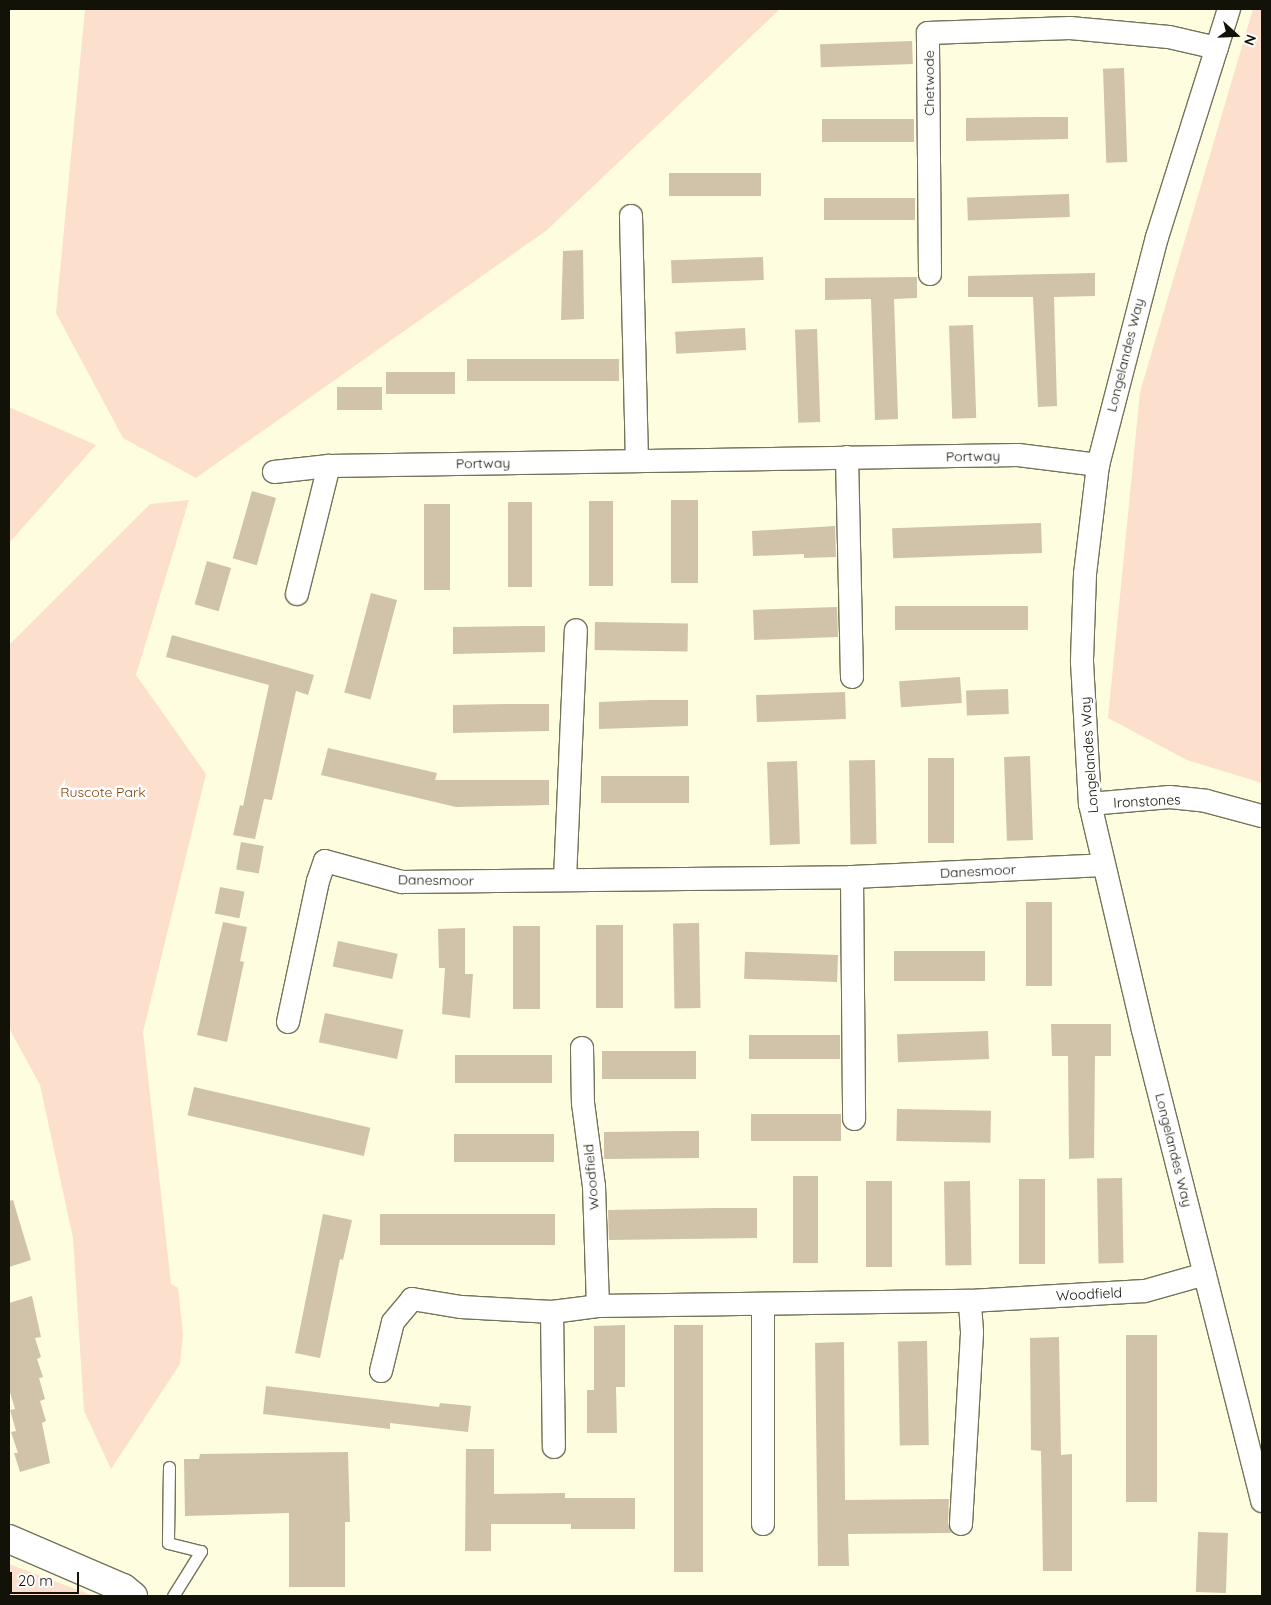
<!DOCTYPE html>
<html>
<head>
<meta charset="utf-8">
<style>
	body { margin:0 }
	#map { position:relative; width:1271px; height:1605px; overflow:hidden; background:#fefde0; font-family:Quicksand,sans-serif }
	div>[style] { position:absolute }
	.green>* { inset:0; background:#fddfce }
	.building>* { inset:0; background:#d1c2aa; transform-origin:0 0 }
	.roads { filter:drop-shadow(1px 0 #74735a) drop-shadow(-1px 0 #74735a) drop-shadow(0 1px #74735a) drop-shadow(0 -1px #74735a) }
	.lane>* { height:11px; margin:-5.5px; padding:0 5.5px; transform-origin:5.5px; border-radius:5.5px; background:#fff }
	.street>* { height:22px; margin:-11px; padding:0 11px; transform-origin:11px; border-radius:11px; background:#fff }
	.secondary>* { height:28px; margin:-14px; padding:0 14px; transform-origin:14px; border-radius:14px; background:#fff }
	span { translate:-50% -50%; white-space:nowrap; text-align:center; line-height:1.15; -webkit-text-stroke:5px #fff; paint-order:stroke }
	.street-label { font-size:14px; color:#131209 }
	.park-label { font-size:14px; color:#843e03 }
	.frame { position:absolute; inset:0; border:10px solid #131209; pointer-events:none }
	.north { position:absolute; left:1211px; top:10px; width:50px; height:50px; -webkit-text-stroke:4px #fff; paint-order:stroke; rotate:110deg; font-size:14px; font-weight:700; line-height:20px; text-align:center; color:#131209 }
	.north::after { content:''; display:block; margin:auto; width:18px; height:22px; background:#131209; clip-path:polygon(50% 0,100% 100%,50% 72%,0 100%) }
	.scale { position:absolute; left:10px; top:1572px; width:69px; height:22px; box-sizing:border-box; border:2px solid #131209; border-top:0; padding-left:6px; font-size:15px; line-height:18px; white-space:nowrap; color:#131209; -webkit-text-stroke:4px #fff; paint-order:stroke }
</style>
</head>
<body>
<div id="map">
	<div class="green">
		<div style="clip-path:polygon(85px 9px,780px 9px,547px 230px,196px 478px,123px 438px,56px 313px)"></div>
		<div style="clip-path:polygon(1253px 9px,1262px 9px,1262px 783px,1187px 760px,1108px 718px,1140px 392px)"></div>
		<div style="clip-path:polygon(9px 407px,96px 445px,9px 543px)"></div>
		<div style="clip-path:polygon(189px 500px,136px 675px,206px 774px,143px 1032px,171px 1284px,178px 1288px,183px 1334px,180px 1364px,111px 1469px,84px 1411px,73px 1238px,40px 1085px,9px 1028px,9px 645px,150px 504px)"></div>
		<div style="clip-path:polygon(9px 1564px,86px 1593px,92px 1596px,9px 1596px)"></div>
	</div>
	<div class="building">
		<div style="left:912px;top:41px;width:23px;height:92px;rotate:88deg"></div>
		<div style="left:1124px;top:68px;width:94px;height:21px;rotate:88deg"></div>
		<div style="clip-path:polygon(1044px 117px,1068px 117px,1068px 139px,966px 141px,966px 118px)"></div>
		<div style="left:914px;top:119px;width:23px;height:92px;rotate:90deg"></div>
		<div style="left:761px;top:173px;width:23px;height:92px;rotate:90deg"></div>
		<div style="left:1069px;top:194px;width:23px;height:102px;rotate:88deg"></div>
		<div style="left:915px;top:198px;width:22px;height:91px;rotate:90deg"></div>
		<div style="clip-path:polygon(583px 250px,584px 319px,561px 320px,563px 251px)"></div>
		<div style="left:763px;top:257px;width:23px;height:92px;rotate:88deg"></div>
		<div style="clip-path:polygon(1095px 273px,1095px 296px,1054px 297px,1057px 406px,1038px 407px,1033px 297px,968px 297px,968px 276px)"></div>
		<div style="clip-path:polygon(917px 277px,917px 298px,894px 299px,898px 419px,875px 420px,871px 299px,825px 300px,825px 278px)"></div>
		<div style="left:973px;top:325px;width:93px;height:24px;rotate:88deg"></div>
		<div style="left:745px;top:328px;width:22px;height:70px;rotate:87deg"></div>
		<div style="left:817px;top:329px;width:93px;height:22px;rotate:88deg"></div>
		<div style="left:619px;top:359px;width:22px;height:152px;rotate:90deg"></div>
		<div style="left:455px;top:372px;width:22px;height:69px;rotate:90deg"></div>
		<div style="left:382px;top:387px;width:23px;height:45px;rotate:90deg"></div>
		<div style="left:252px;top:491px;width:25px;height:70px;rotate:16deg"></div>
		<div style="left:671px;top:500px;width:27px;height:83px"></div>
		<div style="left:589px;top:501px;width:24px;height:85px"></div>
		<div style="left:508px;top:502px;width:24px;height:85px"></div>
		<div style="left:424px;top:504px;width:26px;height:86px"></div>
		<div style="left:1041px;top:523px;width:30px;height:149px;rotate:88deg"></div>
		<div style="clip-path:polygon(835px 526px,836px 557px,804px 558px,804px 554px,753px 556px,752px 531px)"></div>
		<div style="left:207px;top:561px;width:25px;height:45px;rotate:16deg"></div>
		<div style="left:371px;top:593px;width:27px;height:103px;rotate:15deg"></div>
		<div style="left:1028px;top:606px;width:24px;height:133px;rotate:90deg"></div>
		<div style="left:837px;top:607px;width:30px;height:84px;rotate:88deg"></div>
		<div style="left:595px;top:622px;width:93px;height:28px;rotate:1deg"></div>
		<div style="clip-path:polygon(525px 626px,545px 626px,545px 652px,453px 654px,453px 627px)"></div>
		<div style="clip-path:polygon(172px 635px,314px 675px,308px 695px,296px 691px,272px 800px,264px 799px,255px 839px,233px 835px,240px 805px,243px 806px,269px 685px,166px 657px)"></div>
		<div style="left:960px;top:677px;width:26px;height:61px;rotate:86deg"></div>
		<div style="left:1008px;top:689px;width:25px;height:42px;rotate:88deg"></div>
		<div style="left:845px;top:692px;width:27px;height:89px;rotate:88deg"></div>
		<div style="clip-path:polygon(650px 700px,688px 700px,688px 726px,599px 729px,599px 702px)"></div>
		<div style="clip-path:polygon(506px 704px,549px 704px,549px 731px,453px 733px,453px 705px)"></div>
		<div style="clip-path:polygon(328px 748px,437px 773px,435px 780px,549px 780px,549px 805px,456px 807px,321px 775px)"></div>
		<div style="left:1030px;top:756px;width:84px;height:26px;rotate:88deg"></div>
		<div style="left:928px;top:758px;width:26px;height:85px"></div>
		<div style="left:875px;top:760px;width:84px;height:26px;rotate:89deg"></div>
		<div style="left:797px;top:761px;width:83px;height:30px;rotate:88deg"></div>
		<div style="left:601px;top:776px;width:88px;height:27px"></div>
		<div style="left:241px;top:842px;width:23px;height:28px;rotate:10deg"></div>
		<div style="left:220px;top:887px;width:25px;height:27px;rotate:11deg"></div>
		<div style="left:1026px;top:902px;width:26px;height:84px"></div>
		<div style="clip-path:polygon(223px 922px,247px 927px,240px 961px,244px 962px,227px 1042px,197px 1035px)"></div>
		<div style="left:699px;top:923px;width:85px;height:26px;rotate:89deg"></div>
		<div style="left:596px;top:925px;width:27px;height:83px"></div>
		<div style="left:513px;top:926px;width:27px;height:83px"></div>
		<div style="clip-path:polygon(465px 928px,465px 974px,473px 974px,470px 1018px,442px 1014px,445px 968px,439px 968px,438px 929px)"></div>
		<div style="left:338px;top:941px;width:61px;height:26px;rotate:12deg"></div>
		<div style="left:985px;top:951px;width:30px;height:91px;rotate:90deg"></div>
		<div style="left:838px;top:955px;width:27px;height:93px;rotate:92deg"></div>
		<div style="left:325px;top:1013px;width:80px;height:30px;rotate:12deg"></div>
		<div style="clip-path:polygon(1051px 1024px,1111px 1024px,1111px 1056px,1095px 1056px,1094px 1158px,1069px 1159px,1068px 1056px,1052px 1056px)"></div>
		<div style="left:988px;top:1031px;width:28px;height:91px;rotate:88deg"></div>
		<div style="left:840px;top:1035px;width:24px;height:91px;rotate:90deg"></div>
		<div style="left:696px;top:1051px;width:28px;height:94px;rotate:90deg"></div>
		<div style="left:455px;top:1055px;width:97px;height:28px"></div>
		<div style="left:194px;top:1087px;width:181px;height:29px;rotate:13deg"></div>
		<div style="left:897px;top:1109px;width:94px;height:32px;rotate:1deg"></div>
		<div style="left:751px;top:1114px;width:90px;height:27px"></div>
		<div style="clip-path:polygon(687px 1131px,699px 1131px,699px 1158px,604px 1159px,604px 1132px)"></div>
		<div style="left:554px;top:1134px;width:28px;height:100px;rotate:90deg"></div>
		<div style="left:793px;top:1176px;width:25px;height:87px"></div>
		<div style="left:1122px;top:1178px;width:85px;height:25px;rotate:89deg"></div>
		<div style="left:1019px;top:1179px;width:26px;height:85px"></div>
		<div style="left:866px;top:1181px;width:26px;height:86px"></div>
		<div style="left:970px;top:1181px;width:84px;height:26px;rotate:89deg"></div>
		<div style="clip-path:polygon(13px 1200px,31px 1260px,9px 1267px,9px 1201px)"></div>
		<div style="clip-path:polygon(716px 1208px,757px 1208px,757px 1238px,609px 1240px,608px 1210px)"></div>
		<div style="clip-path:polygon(323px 1214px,352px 1220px,343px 1260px,340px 1259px,320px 1358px,295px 1353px)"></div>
		<div style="left:380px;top:1214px;width:175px;height:31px"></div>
		<div style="clip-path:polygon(32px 1296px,41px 1337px,35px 1338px,41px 1357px,37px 1359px,43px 1377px,39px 1378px,45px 1399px,40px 1401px,46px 1421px,42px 1423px,50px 1463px,20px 1472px,14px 1453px,18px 1453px,11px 1432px,16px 1431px,10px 1410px,15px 1409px,9px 1389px,9px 1303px)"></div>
		<div style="clip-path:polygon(625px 1325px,625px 1387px,616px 1387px,617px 1433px,587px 1433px,587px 1390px,594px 1390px,594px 1326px)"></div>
		<div style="left:674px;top:1325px;width:29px;height:247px"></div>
		<div style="left:1126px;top:1335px;width:31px;height:167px"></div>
		<div style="clip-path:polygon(1059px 1337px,1061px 1455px,1072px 1454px,1072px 1571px,1043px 1571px,1041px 1451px,1031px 1450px,1030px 1338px)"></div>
		<div style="left:927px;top:1341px;width:104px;height:29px;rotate:89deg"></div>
		<div style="clip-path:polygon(844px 1342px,845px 1500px,949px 1499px,948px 1523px,952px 1533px,848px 1534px,849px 1566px,818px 1566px,815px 1343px)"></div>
		<div style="clip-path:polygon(266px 1386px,439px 1407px,440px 1403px,471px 1406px,468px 1432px,390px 1423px,390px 1429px,263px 1414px)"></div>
		<div style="clip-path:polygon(466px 1449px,494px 1449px,494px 1494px,565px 1493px,565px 1498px,635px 1498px,635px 1529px,571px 1529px,571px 1524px,491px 1524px,491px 1551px,465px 1551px)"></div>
		<div style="clip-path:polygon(348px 1452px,350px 1522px,345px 1522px,345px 1587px,289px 1587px,289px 1513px,185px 1516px,184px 1459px,199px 1459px,200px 1454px)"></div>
		<div style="left:1198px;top:1532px;width:30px;height:60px;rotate:2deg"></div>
	</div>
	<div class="roads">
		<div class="lane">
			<div style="left:169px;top:1467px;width:76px;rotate:90.8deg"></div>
			<div style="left:168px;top:1543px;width:34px;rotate:14deg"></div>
			<div style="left:201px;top:1551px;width:53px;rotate:121.9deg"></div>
		</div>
		<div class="street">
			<div style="left:1229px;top:9px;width:239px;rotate:107.5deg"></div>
			<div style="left:1157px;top:237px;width:236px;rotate:104.5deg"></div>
			<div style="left:1098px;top:465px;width:110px;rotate:96.8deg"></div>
			<div style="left:1085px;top:574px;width:88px;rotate:92deg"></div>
			<div style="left:1082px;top:662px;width:142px;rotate:86.8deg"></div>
			<div style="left:1090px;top:804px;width:232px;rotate:76.8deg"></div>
			<div style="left:1143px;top:1030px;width:486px;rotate:75.8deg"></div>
			<div style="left:631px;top:216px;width:244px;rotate:88.6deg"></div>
			<div style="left:930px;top:274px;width:241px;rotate:-90.5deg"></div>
			<div style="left:928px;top:33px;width:142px;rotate:-2deg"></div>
			<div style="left:1070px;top:28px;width:99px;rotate:5.2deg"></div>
			<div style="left:1169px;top:37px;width:49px;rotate:12.9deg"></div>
			<div style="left:847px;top:457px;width:220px;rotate:88.7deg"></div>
			<div style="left:274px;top:472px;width:55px;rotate:-6.2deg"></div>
			<div style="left:329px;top:466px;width:689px;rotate:-0.91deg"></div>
			<div style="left:1018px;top:455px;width:81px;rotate:7.1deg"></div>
			<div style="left:297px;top:594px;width:132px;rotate:-76deg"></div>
			<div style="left:1090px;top:804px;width:80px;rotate:-5deg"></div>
			<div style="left:1170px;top:797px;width:36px;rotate:6deg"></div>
			<div style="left:1206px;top:801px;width:58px;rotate:15deg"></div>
			<div style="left:852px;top:877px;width:242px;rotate:89.5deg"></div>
			<div style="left:565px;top:879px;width:249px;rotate:-87.5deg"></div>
			<div style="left:288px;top:1022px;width:144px;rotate:-78deg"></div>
			<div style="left:318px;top:881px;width:21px;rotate:-71deg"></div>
			<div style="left:325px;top:861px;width:80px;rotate:15.3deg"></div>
			<div style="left:402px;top:882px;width:450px;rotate:-0.6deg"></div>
			<div style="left:852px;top:877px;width:252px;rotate:-2.7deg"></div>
			<div style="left:582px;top:1048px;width:55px;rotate:89deg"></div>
			<div style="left:583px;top:1103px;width:84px;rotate:82.5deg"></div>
			<div style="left:594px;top:1186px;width:120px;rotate:88.1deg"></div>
			<div style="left:763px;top:1304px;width:220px;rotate:90deg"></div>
			<div style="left:552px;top:1312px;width:135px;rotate:89.2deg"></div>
			<div style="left:381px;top:1371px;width:50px;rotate:-76.2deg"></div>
			<div style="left:393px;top:1322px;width:30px;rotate:-50deg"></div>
			<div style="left:412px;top:1299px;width:50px;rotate:9.3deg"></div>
			<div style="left:461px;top:1307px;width:91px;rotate:3.1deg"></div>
			<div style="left:552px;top:1312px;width:46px;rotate:-7.4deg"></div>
			<div style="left:598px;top:1306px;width:372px;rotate:-0.8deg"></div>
			<div style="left:970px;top:1301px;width:175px;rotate:-3.3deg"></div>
			<div style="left:1145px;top:1291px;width:62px;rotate:-15.8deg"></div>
			<div style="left:961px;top:1524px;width:192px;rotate:-86.7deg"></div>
			<div style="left:972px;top:1332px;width:31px;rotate:-94deg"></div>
		</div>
		<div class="secondary">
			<div style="left:9px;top:1539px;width:124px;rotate:23.3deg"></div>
			<div style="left:123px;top:1588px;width:13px;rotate:39deg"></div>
		</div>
	</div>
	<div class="street-label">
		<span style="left:929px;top:83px;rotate:-90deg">Chetwode</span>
		<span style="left:1125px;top:355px;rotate:-76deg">Longelandes Way</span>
		<span style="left:973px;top:456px;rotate:-1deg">Portway</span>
		<span style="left:483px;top:463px;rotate:-1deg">Portway</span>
		<span style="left:1089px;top:755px;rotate:-94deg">Longelandes Way</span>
		<span style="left:1147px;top:801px;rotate:-3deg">Ironstones</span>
		<span style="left:978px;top:871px;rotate:-3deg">Danesmoor</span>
		<span style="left:436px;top:880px;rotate:1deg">Danesmoor</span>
		<span style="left:1174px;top:1150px;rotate:76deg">Longelandes Way</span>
		<span style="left:591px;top:1177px;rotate:-95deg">Woodfield</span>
		<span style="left:1089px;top:1294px;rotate:-3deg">Woodfield</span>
	</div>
	<div class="park-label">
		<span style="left:103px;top:792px">Ruscote Park</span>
	</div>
	<div class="frame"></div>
	<div class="north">N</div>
	<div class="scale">20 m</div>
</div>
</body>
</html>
